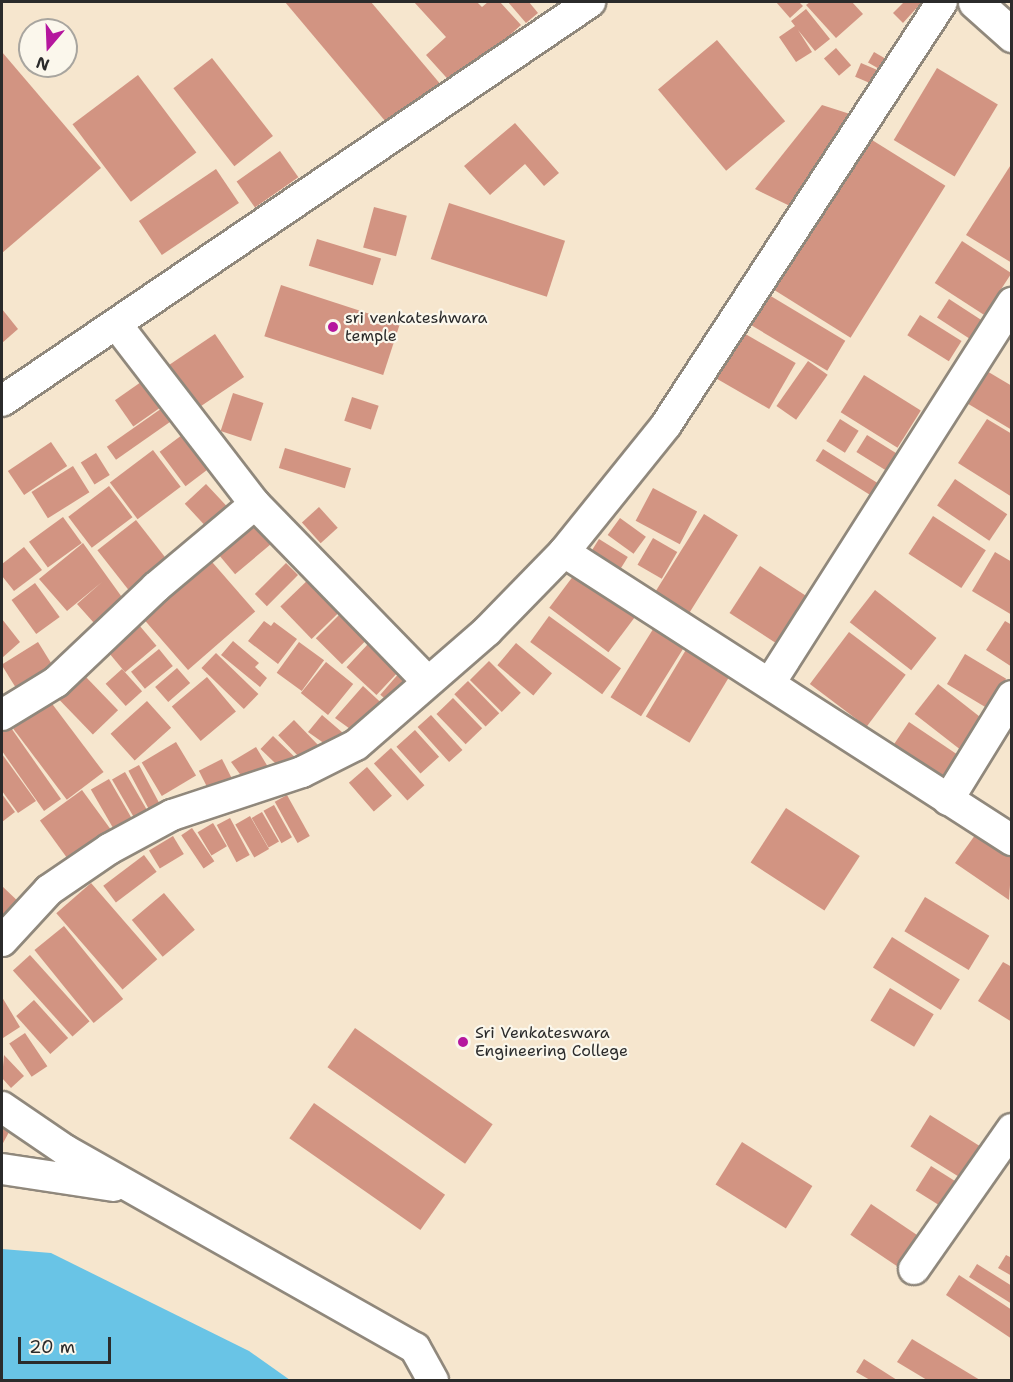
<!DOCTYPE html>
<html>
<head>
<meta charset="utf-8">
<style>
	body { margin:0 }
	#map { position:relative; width:1013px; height:1382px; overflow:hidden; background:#f6e6ce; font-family:"Shantell Sans",sans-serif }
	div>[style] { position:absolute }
	.water>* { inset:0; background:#69c4e6 }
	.building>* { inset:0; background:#d29482; transform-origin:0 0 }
	.roads { filter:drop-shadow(2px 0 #90887c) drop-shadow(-2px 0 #90887c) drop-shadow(0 2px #90887c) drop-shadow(0 -2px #90887c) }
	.minor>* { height:30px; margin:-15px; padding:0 15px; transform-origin:15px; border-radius:15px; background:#fff }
	.major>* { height:33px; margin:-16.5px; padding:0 16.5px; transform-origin:16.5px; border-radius:16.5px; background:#fff }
	.dots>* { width:16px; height:16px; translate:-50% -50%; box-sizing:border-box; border:3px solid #fbf7ec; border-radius:50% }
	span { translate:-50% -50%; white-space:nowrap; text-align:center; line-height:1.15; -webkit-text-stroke:4.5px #fbf7ec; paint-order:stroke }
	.poi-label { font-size:16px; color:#2b2b2b }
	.left { translate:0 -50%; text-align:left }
	.frame { position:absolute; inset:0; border:3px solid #2b2b2b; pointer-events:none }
	.north { position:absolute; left:18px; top:18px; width:60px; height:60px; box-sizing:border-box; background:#fbf7ec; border:2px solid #a8a59f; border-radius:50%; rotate:199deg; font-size:16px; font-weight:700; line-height:24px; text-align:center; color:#2b2b2b }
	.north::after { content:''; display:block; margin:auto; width:21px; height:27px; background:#b5179e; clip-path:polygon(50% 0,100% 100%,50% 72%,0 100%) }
	.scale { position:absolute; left:18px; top:1337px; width:93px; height:27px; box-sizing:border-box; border:3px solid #2b2b2b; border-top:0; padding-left:8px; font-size:18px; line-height:21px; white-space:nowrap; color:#2b2b2b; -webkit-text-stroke:4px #fbf7ec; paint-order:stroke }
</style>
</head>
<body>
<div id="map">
	<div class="water">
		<div style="clip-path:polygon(2px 1249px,51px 1253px,249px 1351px,290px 1380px,2px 1380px)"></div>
	</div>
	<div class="building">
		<div style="clip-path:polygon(285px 2px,371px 2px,442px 86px,391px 128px)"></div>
		<div style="clip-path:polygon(414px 2px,477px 2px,482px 7px,488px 2px,500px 2px,521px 25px,454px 86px,426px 55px,446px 37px)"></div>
		<div style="clip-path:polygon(508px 2px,529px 2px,538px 13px,526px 23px)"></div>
		<div style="clip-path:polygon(776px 2px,799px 2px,803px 6px,790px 18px)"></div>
		<div style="clip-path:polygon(810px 2px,852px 2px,863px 14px,836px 38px,806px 5px)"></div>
		<div style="clip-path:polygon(904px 2px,922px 2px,903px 23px,893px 13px)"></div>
		<div style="clip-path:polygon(806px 9px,830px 39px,815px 51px,798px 30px,812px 52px,796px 62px,779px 37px,795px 26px,791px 21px)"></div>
		<div style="left:717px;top:40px;width:106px;height:77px;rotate:50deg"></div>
		<div style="left:836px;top:48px;width:23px;height:16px;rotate:49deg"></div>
		<div style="clip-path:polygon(2px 52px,101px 168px,2px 253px)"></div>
		<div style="left:874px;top:52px;width:20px;height:12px;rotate:30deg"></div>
		<div style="left:212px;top:58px;width:99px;height:49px;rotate:52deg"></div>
		<div style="left:861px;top:63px;width:26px;height:15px;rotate:23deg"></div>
		<div style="left:937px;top:68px;width:71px;height:84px;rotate:31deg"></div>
		<div style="left:138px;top:75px;width:97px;height:82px;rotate:53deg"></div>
		<div style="clip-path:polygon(822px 105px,850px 114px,792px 207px,755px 189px)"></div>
		<div style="clip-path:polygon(515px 123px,559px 173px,544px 186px,525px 164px,490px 195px,464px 166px)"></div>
		<div style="left:864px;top:135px;width:96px;height:179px;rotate:32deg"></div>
		<div style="left:280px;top:151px;width:32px;height:53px;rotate:55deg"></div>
		<div style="clip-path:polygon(1012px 163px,1012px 263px,966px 235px)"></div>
		<div style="left:216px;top:169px;width:41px;height:93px;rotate:56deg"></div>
		<div style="left:449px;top:203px;width:122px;height:59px;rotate:18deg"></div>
		<div style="left:374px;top:207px;width:34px;height:42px;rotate:15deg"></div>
		<div style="left:317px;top:239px;width:67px;height:28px;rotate:17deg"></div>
		<div style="left:962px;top:241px;width:59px;height:50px;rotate:33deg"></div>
		<div style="left:281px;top:285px;width:125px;height:54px;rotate:18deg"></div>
		<div style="left:769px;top:295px;width:89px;height:35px;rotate:31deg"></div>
		<div style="left:949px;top:299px;width:44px;height:22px;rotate:33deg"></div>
		<div style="clip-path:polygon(2px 309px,18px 329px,2px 343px)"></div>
		<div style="left:920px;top:315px;width:49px;height:24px;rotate:32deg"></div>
		<div style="left:742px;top:332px;width:62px;height:53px;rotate:30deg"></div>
		<div style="left:215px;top:334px;width:52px;height:55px;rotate:56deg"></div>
		<div style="left:808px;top:361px;width:24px;height:55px;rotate:35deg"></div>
		<div style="clip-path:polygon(980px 367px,1012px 386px,1012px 430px,960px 399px)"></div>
		<div style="left:151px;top:375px;width:32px;height:44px;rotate:55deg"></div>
		<div style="left:864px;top:375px;width:67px;height:44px;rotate:32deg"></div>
		<div style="left:233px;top:393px;width:32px;height:40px;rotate:18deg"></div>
		<div style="left:352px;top:397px;width:28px;height:25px;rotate:18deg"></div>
		<div style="left:165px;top:406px;width:16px;height:71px;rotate:55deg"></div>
		<div style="left:840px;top:419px;width:22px;height:26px;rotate:32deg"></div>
		<div style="clip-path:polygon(987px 419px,1012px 434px,1012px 497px,958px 463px)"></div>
		<div style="left:190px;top:429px;width:43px;height:38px;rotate:53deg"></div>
		<div style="left:867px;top:435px;width:44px;height:20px;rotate:32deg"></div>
		<div style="left:51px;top:442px;width:29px;height:52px;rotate:56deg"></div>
		<div style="left:285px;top:448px;width:69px;height:21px;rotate:17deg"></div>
		<div style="left:823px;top:449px;width:70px;height:14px;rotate:32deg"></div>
		<div style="left:153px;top:450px;width:46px;height:54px;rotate:53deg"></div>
		<div style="left:96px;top:453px;width:26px;height:18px;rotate:58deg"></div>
		<div style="left:73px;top:466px;width:31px;height:49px;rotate:58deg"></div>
		<div style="left:955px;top:479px;width:63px;height:32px;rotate:34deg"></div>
		<div style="left:206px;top:484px;width:35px;height:29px;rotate:47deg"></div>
		<div style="left:109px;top:486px;width:39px;height:51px;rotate:53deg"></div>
		<div style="left:653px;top:488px;width:50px;height:37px;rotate:28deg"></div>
		<div style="left:319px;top:507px;width:28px;height:23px;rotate:48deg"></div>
		<div style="left:704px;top:514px;width:40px;height:93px;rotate:32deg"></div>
		<div style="left:933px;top:516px;width:63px;height:45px;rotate:33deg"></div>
		<div style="left:63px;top:517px;width:32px;height:42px;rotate:54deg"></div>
		<div style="left:255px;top:517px;width:31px;height:52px;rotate:50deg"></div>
		<div style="left:620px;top:518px;width:32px;height:21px;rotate:36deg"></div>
		<div style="left:136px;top:520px;width:58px;height:49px;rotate:52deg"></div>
		<div style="left:653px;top:538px;width:28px;height:31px;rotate:30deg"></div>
		<div style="left:599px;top:539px;width:34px;height:17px;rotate:32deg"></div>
		<div style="clip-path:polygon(83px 543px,129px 607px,103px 633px,77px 604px,102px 582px,67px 611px,39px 579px)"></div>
		<div style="clip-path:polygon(24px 547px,42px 570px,14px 591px,2px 576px,2px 564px)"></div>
		<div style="clip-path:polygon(995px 552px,1012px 562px,1012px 615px,972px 591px)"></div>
		<div style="left:206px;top:555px;width:75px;height:89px;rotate:49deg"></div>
		<div style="left:286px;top:563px;width:17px;height:44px;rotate:45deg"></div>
		<div style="left:760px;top:566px;width:57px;height:56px;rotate:33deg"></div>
		<div style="left:577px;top:571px;width:74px;height:46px;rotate:37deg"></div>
		<div style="left:312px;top:576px;width:45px;height:44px;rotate:46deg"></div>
		<div style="left:35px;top:583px;width:42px;height:29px;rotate:54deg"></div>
		<div style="left:875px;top:590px;width:78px;height:41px;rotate:38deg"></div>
		<div style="left:342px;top:612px;width:37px;height:37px;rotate:45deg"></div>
		<div style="left:549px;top:616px;width:89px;height:32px;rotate:36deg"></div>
		<div style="clip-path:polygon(2px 619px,20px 642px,2px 658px)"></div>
		<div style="left:134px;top:619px;width:35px;height:41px;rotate:50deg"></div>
		<div style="clip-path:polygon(264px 621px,271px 626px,274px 622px,297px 639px,278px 664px,248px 641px)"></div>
		<div style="clip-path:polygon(1005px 621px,1012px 625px,1012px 667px,986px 650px)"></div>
		<div style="left:655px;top:626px;width:36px;height:84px;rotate:32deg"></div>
		<div style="left:849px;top:632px;width:71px;height:65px;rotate:37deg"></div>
		<div style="clip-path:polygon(233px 641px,259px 663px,255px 667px,267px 678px,260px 687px,221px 655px)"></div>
		<div style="left:38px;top:642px;width:32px;height:43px;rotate:58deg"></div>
		<div style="left:299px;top:642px;width:31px;height:38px;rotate:36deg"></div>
		<div style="left:369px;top:643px;width:41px;height:33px;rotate:43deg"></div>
		<div style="left:516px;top:643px;width:47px;height:29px;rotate:40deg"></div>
		<div style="left:687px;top:648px;width:51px;height:80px;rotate:31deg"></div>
		<div style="left:159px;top:649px;width:22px;height:36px;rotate:51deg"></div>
		<div style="left:216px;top:653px;width:59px;height:21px;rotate:44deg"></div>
		<div style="left:965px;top:654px;width:48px;height:35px;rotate:31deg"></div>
		<div style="left:489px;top:661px;width:45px;height:27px;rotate:45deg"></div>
		<div style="left:326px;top:662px;width:35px;height:40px;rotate:39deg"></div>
		<div style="left:177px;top:668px;width:20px;height:29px;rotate:49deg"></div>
		<div style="left:122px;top:669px;width:30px;height:22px;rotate:48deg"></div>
		<div style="left:400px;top:672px;width:18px;height:30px;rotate:41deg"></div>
		<div style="left:84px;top:675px;width:49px;height:35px;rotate:46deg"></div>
		<div style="left:207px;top:677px;width:45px;height:46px;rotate:50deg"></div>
		<div style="left:468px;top:681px;width:45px;height:19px;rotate:46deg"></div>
		<div style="left:938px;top:684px;width:66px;height:38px;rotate:38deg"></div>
		<div style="clip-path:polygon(363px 686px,390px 711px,357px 734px,335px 718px)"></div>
		<div style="left:453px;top:698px;width:42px;height:23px;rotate:46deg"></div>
		<div style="left:50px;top:701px;width:89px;height:46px;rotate:53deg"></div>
		<div style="left:147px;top:701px;width:36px;height:49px;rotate:48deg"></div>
		<div style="clip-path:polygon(322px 715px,350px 739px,335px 751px,308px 732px)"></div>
		<div style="left:431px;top:715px;width:47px;height:18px;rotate:48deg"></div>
		<div style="left:294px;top:720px;width:36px;height:22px;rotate:46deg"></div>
		<div style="left:909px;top:722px;width:65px;height:29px;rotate:34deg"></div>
		<div style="clip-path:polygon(9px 725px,61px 799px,44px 811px,2px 751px,2px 730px)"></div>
		<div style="left:415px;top:730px;width:36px;height:25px;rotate:48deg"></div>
		<div style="left:273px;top:736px;width:37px;height:18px;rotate:44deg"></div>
		<div style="left:176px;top:742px;width:39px;height:40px;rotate:59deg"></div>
		<div style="clip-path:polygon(256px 747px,274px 777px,248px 785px,231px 762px)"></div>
		<div style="left:391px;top:748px;width:50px;height:23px;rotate:48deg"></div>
		<div style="clip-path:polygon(2px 754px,36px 801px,18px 813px,2px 791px)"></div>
		<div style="left:222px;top:759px;width:30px;height:26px;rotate:63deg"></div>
		<div style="left:139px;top:765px;width:47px;height:12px;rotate:62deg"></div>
		<div style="left:367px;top:767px;width:38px;height:24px;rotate:49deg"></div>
		<div style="left:125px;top:772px;width:46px;height:15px;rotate:60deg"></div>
		<div style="left:109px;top:779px;width:48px;height:21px;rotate:60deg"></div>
		<div style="left:82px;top:790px;width:57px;height:52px;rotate:54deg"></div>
		<div style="clip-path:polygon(2px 794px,15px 812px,2px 822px)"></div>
		<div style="left:287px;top:795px;width:47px;height:14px;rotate:61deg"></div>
		<div style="left:274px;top:805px;width:37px;height:12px;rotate:61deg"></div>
		<div style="left:786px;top:808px;width:88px;height:65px;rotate:33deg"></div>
		<div style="left:262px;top:812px;width:34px;height:12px;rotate:60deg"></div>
		<div style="left:250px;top:816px;width:38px;height:17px;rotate:60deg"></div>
		<div style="left:230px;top:818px;width:42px;height:15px;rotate:62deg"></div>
		<div style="left:213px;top:823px;width:27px;height:18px;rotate:59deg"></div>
		<div style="left:192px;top:828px;width:40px;height:13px;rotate:56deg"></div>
		<div style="clip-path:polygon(978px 831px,1012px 854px,1009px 900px,955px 863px)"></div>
		<div style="left:173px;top:836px;width:21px;height:28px;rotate:59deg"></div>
		<div style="left:144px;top:855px;width:21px;height:51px;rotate:53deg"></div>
		<div style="left:91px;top:883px;width:101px;height:46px;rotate:49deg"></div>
		<div style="clip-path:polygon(2px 886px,23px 906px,2px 928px)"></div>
		<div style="left:164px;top:893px;width:48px;height:42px;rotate:50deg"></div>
		<div style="left:925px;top:897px;width:75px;height:40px;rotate:31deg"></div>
		<div style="left:64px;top:926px;width:94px;height:38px;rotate:51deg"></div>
		<div style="left:892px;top:937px;width:80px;height:36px;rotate:32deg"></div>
		<div style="left:30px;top:955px;width:89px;height:23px;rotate:48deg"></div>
		<div style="clip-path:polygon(1003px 962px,1012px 967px,1012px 1022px,978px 1001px)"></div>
		<div style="left:890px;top:988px;width:51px;height:38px;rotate:31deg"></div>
		<div style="clip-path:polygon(2px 997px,20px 1027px,3px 1038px,2px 1036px)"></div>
		<div style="left:34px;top:1000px;width:51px;height:24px;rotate:48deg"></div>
		<div style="left:355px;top:1028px;width:168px;height:48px;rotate:35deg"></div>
		<div style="left:25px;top:1033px;width:40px;height:19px;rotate:56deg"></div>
		<div style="clip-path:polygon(4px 1055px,24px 1076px,11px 1088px,2px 1078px)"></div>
		<div style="left:314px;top:1103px;width:160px;height:43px;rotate:35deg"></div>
		<div style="left:930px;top:1115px;width:60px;height:37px;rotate:32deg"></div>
		<div style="clip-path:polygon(2px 1128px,9px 1132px,2px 1145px)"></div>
		<div style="left:742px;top:1142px;width:83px;height:50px;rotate:32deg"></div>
		<div style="left:931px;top:1166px;width:41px;height:29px;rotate:32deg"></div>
		<div style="left:871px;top:1204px;width:77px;height:37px;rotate:34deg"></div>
		<div style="clip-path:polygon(1006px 1255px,1012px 1258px,1012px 1276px,998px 1268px)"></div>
		<div style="clip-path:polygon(977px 1264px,1012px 1286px,1012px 1304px,969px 1277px)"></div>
		<div style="clip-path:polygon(959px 1275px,1012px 1310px,1012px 1339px,946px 1295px)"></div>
		<div style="clip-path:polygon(912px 1339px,980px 1380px,927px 1380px,897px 1362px)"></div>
		<div style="clip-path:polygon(864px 1359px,897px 1380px,870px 1380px,856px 1372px)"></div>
	</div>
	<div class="roads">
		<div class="minor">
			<div style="left:117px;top:325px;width:226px;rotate:52.4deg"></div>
			<div style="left:255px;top:504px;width:247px;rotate:45.8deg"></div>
			<div style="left:2px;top:401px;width:711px;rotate:-34.16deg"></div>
			<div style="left:564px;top:552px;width:533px;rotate:32.74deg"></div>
			<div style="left:770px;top:683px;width:451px;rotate:-57.5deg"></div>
			<div style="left:2px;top:715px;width:63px;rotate:-31.4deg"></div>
			<div style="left:56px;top:682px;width:138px;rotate:-43.5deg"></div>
			<div style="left:156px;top:587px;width:129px;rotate:-40deg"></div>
			<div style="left:948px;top:800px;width:122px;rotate:-58.4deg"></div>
			<div style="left:2px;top:941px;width:69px;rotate:-47.3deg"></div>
			<div style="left:49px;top:890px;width:73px;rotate:-34.3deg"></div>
			<div style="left:109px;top:849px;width:72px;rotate:-28.4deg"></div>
			<div style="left:172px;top:815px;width:137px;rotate:-18.3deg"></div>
			<div style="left:302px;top:772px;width:60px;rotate:-26.6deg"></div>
			<div style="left:356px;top:745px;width:174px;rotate:-41deg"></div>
			<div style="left:487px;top:631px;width:110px;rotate:-45.7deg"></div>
			<div style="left:564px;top:552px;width:163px;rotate:-51.2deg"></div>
			<div style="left:666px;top:425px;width:505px;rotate:-56.88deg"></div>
			<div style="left:2px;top:1107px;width:76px;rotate:34.3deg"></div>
			<div style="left:65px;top:1150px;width:402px;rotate:29.5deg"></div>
			<div style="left:415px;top:1348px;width:37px;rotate:61deg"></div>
			<div style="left:2px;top:1169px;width:113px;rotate:8.6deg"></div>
			<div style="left:914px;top:1269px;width:171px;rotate:-55deg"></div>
		</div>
		<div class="major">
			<div style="left:975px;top:2px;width:50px;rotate:41.7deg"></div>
		</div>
	</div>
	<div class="dots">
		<div style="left:333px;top:327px;background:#b5179e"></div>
		<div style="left:463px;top:1042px;background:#b5179e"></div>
	</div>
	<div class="poi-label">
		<span class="left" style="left:345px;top:327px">sri venkateshwara<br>temple</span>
		<span class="left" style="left:475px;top:1042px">Sri Venkateswara<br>Engineering College</span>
	</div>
	<div class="frame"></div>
	<div class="north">N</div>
	<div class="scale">20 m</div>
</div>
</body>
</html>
